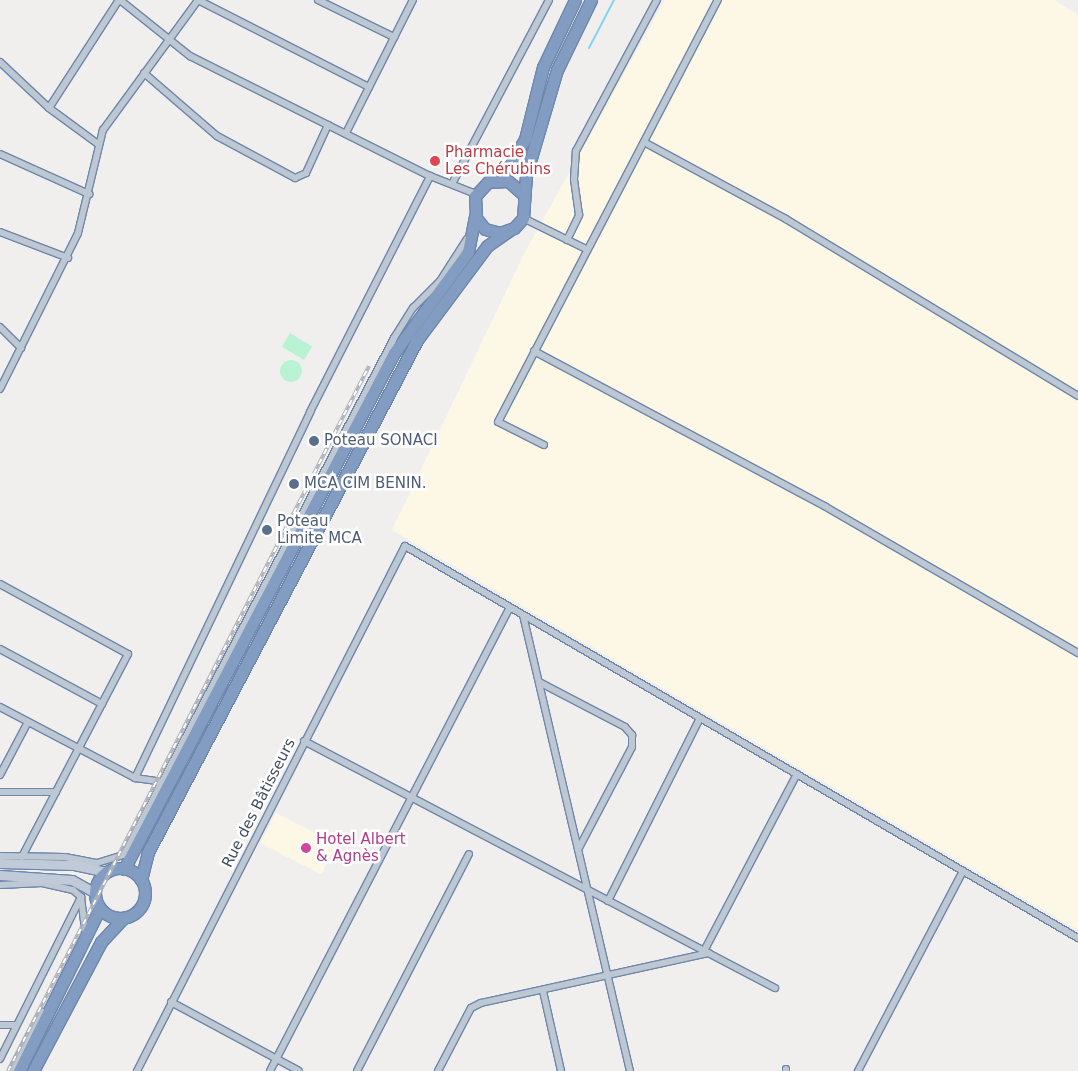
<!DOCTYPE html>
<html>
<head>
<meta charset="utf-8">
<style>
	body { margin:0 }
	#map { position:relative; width:1078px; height:1071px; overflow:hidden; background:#f1efee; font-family:"DejaVu Sans",sans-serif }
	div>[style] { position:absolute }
	.commercial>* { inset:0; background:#fdf8e6; transform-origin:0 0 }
	.green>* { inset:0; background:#b9f3d4; transform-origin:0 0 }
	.round { border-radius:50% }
	.stream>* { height:2px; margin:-1px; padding:0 1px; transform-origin:1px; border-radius:1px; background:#82d3f3 }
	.roads { filter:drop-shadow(1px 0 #6d87ae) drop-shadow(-1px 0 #6d87ae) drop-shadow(0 1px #6d87ae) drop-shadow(0 -1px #6d87ae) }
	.street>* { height:6px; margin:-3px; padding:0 3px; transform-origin:3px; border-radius:3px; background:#bec8d2 }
	.secondary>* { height:9px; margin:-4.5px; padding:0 4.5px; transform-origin:4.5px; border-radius:4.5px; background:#c0cad9 }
	.highway>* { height:11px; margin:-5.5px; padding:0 5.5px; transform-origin:5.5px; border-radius:5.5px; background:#829cc2 }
	.highway>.ring { margin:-5.5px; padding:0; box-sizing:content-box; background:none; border:11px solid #829cc2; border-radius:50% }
	.rail>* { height:4px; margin-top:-2px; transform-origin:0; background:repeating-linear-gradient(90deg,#fff 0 5.5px,#b0b3ba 0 11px); box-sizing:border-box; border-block:1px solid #b0b3ba }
	.dots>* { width:14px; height:14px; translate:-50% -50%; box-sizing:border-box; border:2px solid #fff; border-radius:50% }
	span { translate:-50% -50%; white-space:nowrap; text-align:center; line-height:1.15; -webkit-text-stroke:5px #fff; paint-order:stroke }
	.health-label { font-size:15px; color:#be3a42 }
	.left { translate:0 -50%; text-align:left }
	.service-label { font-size:15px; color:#4e5e75 }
	.street-label { font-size:15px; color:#45505e }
	.hotel-label { font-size:15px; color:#b23c85 }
</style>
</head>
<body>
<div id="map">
	<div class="commercial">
		<div style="clip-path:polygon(665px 0,1054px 0,1078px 15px,1078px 930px,392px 530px,524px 254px)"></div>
		<div style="left:276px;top:813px;width:68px;height:34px;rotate:27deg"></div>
	</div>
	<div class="green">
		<div style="left:290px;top:333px;width:26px;height:16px;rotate:31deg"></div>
		<div class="round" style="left:280px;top:360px;width:22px;height:22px"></div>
	</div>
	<div class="stream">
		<div style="left:589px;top:48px;width:54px;rotate:-62.5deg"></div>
	</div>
	<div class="roads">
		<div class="street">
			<div style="left:120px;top:0;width:90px;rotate:38.7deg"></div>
			<div style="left:190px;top:56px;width:268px;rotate:26.6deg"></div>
			<div style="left:430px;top:176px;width:49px;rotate:21.4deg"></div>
			<div style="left:198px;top:0;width:192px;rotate:27deg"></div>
			<div style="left:318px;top:0;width:85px;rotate:26deg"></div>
			<div style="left:0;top:62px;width:67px;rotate:43.2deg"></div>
			<div style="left:49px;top:108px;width:61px;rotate:36.3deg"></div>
			<div style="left:144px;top:73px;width:96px;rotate:40.8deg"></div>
			<div style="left:217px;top:136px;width:89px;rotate:28.3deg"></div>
			<div style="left:295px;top:178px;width:12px;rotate:-24deg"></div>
			<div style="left:306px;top:173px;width:53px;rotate:-65.4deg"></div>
			<div style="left:49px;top:108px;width:129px;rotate:-57.1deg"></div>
			<div style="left:346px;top:133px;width:149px;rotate:-63.3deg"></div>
			<div style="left:644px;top:142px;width:162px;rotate:28.5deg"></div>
			<div style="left:786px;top:219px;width:341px;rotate:31.2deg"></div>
			<div style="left:0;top:154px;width:98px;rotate:24.2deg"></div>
			<div style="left:452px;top:184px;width:208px;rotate:-62.2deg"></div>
			<div style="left:523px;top:218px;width:70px;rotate:26.2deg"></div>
			<div style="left:0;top:232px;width:73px;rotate:20.9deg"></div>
			<div style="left:567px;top:240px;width:28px;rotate:-64deg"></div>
			<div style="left:579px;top:215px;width:36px;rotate:-98deg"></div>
			<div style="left:574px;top:179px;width:28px;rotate:-86deg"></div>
			<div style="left:576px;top:151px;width:171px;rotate:-61.8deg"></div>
			<div style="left:0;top:327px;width:30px;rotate:45deg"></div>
			<div style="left:534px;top:351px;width:331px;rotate:28.1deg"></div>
			<div style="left:826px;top:507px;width:291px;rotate:30.1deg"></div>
			<div style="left:0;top:389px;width:174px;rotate:-63.4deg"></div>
			<div style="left:78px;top:233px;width:106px;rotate:-76.4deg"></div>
			<div style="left:103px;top:130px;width:161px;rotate:-53.8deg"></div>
			<div style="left:544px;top:445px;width:51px;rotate:-153.4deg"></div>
			<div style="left:498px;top:422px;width:476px;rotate:-62.5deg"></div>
			<div style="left:0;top:584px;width:146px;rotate:28.7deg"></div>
			<div style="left:128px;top:654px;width:229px;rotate:117.6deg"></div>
			<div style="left:523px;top:615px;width:468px;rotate:76.8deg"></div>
			<div style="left:0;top:649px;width:116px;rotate:28.3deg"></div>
			<div style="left:539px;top:682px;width:97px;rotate:27.6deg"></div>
			<div style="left:625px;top:727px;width:11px;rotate:49deg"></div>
			<div style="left:632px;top:735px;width:12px;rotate:90deg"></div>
			<div style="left:632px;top:747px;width:116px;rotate:117.7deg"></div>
			<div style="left:0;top:707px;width:153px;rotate:27.7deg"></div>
			<div style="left:135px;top:778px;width:28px;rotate:8deg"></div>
			<div style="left:304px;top:741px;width:532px;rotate:27.67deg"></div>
			<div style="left:0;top:775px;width:60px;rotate:-62.2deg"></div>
			<div style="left:135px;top:778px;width:406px;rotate:-64.4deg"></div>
			<div style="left:310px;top:412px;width:265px;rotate:-63deg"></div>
			<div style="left:0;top:792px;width:56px"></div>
			<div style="left:0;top:856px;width:65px;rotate:0.9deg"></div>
			<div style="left:65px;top:857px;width:33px;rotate:11deg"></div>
			<div style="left:97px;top:863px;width:28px;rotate:-17deg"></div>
			<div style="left:124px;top:855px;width:583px;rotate:-62.42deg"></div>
			<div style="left:394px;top:338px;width:36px;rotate:-58deg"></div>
			<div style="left:413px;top:308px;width:38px;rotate:-45deg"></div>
			<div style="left:440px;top:281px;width:50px;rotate:-57.3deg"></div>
			<div style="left:0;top:885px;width:42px;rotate:-2.7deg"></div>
			<div style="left:42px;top:883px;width:32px;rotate:13deg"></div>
			<div style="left:73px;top:890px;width:11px;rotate:41deg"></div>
			<div style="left:81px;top:897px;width:33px;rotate:83deg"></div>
			<div style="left:608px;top:901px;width:205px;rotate:-63.3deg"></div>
			<div style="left:704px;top:951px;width:200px;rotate:-62.3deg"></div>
			<div style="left:543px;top:991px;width:82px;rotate:77.3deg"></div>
			<div style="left:171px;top:1002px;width:145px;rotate:28.3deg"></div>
			<div style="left:0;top:1025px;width:16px"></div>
			<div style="left:0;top:1059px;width:181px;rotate:-63.4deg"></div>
			<div style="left:786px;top:1069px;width:2px;rotate:90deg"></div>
			<div style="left:11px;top:1071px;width:67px;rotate:-62.3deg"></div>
			<div style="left:137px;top:1071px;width:589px;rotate:-62.96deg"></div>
			<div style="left:405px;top:546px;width:779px;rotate:30.22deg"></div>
			<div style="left:270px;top:1071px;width:522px;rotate:-62.65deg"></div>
			<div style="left:357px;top:1071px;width:244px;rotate:-62.7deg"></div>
			<div style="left:438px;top:1071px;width:71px;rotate:-62.4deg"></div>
			<div style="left:471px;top:1008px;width:11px;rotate:-27deg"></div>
			<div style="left:481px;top:1003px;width:233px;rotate:-12.4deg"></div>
			<div style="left:858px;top:1071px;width:226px;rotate:-62.3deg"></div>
		</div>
		<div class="secondary">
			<div style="left:0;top:863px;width:74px;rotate:1.5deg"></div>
			<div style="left:74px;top:865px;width:34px;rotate:12deg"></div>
			<div style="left:0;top:875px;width:72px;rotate:4deg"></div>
			<div style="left:72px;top:880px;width:26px;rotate:29deg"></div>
		</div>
		<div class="highway">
			<div style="left:501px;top:179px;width:47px;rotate:-59deg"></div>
			<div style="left:525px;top:139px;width:74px;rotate:-76deg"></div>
			<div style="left:543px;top:67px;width:74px;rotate:-64.5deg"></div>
			<div style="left:523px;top:194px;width:20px;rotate:-139deg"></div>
			<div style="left:508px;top:181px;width:20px;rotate:177deg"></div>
			<div style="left:488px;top:182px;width:19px;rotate:133deg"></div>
			<div style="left:475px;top:196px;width:22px;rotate:87deg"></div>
			<div style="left:476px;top:218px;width:14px;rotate:51deg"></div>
			<div style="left:485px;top:229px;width:16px;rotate:15deg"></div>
			<div style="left:500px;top:233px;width:15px;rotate:-20deg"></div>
			<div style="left:514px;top:228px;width:13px;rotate:-48deg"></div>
			<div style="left:523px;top:218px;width:43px;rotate:-86deg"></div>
			<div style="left:526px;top:175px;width:109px;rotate:-73.6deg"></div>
			<div style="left:557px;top:70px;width:78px;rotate:-64.1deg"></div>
			<div class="ring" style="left:95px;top:868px;width:39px;height:39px"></div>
			<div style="left:124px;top:869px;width:582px;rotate:-62.38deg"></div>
			<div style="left:394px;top:353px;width:125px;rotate:-53.8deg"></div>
			<div style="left:468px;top:252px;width:37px;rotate:-79deg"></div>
			<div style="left:141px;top:880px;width:29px;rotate:-76deg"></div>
			<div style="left:148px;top:852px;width:578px;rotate:-62.28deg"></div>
			<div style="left:417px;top:340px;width:117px;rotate:-53.3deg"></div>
			<div style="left:487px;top:246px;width:28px;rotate:-35deg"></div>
			<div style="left:19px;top:1071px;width:182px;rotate:-63.6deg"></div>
			<div style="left:33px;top:1071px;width:146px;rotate:-62.2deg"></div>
			<div style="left:101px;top:942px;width:33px;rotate:-47deg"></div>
		</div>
	</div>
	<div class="rail">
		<div style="left:8px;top:1071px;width:792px;rotate:-62.88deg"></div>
	</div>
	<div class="dots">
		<div style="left:435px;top:161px;background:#e0444e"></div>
		<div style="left:314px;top:441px;background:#5c6f8a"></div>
		<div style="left:294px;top:484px;background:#5c6f8a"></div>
		<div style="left:267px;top:530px;background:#5c6f8a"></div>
		<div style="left:306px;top:848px;background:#d1479c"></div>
	</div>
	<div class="health-label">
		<span class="left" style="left:445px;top:161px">Pharmacie<br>Les Chérubins</span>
	</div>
	<div class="service-label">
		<span class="left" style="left:324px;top:441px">Poteau SONACI</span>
		<span class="left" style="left:304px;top:484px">MCA CIM BENIN.</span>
		<span class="left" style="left:277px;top:530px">Poteau<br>Limite MCA</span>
	</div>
	<div class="street-label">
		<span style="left:259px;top:803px;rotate:-63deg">Rue des Bâtisseurs</span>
	</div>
	<div class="hotel-label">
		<span class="left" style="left:316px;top:848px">Hotel Albert<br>&amp; Agnès</span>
	</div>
</div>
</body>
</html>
